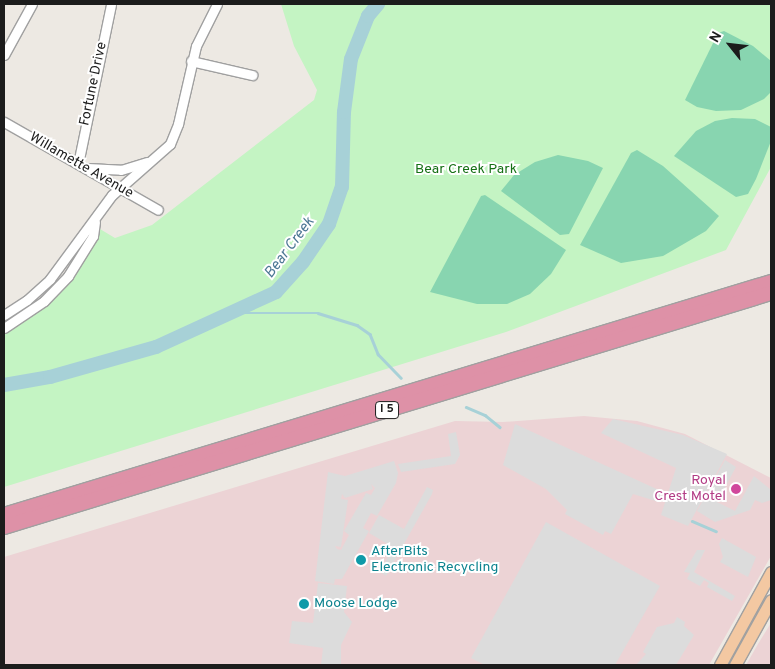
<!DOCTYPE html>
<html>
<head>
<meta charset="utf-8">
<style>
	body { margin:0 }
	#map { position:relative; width:775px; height:669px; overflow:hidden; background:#ede9e3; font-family:Overpass,sans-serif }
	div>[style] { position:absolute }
	.commercial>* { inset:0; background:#ecd3d5 }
	.park>* { inset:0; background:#c4f4c3 }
	.pitch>* { inset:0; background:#88d5b0 }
	.parking>* { inset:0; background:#dcdcdc }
	.stream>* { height:2.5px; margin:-1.25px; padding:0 1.25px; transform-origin:1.25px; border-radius:1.25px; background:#a7d1d7 }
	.river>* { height:14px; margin:-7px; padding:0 7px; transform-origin:7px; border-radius:7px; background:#a7d1d7 }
	.roads { filter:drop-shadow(1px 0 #a0a0a0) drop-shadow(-1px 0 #a0a0a0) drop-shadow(0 1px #a0a0a0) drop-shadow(0 -1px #a0a0a0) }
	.minor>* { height:9px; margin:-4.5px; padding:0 4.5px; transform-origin:4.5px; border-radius:4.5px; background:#fff }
	.major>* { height:11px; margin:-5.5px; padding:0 5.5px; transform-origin:5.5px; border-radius:5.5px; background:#f3c8a2 }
	.highway>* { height:14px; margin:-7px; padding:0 7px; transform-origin:7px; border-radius:7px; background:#de91a7 }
	.dots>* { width:14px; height:14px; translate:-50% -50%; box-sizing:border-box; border:2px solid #fff; border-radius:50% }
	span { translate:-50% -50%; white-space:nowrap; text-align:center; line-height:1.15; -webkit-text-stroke:4px #fff; paint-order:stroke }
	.shield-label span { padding:1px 4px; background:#fff; border:1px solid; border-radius:4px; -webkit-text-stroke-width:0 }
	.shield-label { font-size:12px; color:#1c1c1c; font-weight:700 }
	.street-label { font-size:14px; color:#1c1c1c }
	.park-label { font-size:14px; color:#167015 }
	.hotel-label { font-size:14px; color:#b23c85 }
	.right { translate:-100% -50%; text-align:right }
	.culture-label { font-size:14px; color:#0d838f }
	.left { translate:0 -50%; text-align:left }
	.water-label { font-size:15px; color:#4c7794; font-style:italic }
	.frame { position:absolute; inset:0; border:5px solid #1c1c1c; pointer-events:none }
	.north { position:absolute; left:705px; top:20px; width:50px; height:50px; -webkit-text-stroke:4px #fff; paint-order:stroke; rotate:299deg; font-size:14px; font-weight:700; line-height:20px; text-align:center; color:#1c1c1c }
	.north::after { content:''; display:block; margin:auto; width:18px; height:22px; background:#1c1c1c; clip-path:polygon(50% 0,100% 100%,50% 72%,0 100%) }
</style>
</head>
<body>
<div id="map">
	<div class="commercial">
		<div style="clip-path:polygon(584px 416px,637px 421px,685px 434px,771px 478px,771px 556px,709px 665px,4px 665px,4px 557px,455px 421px,503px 422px)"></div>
		<div style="clip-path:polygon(771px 623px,771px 665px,746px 665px,758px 644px)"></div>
	</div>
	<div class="park">
		<div style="clip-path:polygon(281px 4px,771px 4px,771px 167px,726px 250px,506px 332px,4px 487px,4px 332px,17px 324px,86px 254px,100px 229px,115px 238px,152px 225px,314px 100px,317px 90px,294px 46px)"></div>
	</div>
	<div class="pitch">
		<div style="clip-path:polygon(724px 31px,753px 46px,771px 61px,771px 92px,764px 99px,741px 110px,716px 111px,697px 107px,685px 100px,718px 33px)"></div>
		<div style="clip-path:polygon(732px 118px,755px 119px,771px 127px,771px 141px,756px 179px,748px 194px,736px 197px,674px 156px,696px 131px,715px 121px)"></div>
		<div style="clip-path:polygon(637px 150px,663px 166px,719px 216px,706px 231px,663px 256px,621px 263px,580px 245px,631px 153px)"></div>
		<div style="clip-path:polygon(558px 155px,588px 161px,603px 168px,569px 234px,560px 235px,501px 191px,514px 175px,535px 162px)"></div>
		<div style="clip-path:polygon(485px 195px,566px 250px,551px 274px,530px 294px,507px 304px,477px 304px,430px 292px,481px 196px)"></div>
	</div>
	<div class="parking">
		<div style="clip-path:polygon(613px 419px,683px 435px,727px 454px,688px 526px,661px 515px,676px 468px,601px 433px)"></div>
		<div style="clip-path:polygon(515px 424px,663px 492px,659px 502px,633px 494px,611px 534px,605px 531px,603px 535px,565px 514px,567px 510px,546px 489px,503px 465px)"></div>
		<div style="clip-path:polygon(456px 432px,460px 455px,455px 464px,401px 472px,398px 464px,451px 456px,448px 434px)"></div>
		<div style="clip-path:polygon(725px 460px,736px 467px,717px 502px,735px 511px,754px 476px,771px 490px,771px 500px,762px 503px,755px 500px,750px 510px,715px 522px,697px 511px)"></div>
		<div style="clip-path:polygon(evenodd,394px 461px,398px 473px,396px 483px,377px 516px,371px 513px,363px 528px,369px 531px,342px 579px,335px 579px,334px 584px,315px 581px,328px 472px,345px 476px,394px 461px,371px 484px,375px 488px,371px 495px,366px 493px,344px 531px,349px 535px,341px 550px,337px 549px,335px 546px,341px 547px,348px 500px,341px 499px,342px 494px,345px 498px,373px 489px,371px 484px)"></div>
		<div style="clip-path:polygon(427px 487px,433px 490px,432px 494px,386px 576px,380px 572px,393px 547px,369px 533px,379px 515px,404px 529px)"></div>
		<div style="clip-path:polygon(546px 522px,660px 586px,615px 665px,485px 665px,471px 658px)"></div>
		<div style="clip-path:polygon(722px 538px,756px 557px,748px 577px,720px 562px,723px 557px,719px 544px)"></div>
		<div style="clip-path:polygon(697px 550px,705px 550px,694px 572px,735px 596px,732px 601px,707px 587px,709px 583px,704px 580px,700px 586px,687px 579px,690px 573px,684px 572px)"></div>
		<div style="clip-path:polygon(318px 583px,347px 586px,344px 612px,352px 622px,341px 645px,341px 665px,321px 665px,323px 648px,289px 643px,292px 621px,313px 623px)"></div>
		<div style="clip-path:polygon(677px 617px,685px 622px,684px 626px,694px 635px,676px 665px,636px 665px,646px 654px,643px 652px,657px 627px,674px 623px)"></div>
	</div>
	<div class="stream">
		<div style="left:229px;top:313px;width:89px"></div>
		<div style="left:318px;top:313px;width:41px;rotate:17.1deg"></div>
		<div style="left:357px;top:325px;width:16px;rotate:35deg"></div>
		<div style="left:370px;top:334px;width:22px;rotate:68deg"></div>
		<div style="left:378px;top:354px;width:33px;rotate:46deg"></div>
		<div style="left:466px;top:407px;width:21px;rotate:23deg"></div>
		<div style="left:485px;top:415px;width:19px;rotate:39deg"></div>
		<div style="left:692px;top:521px;width:26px;rotate:23deg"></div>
	</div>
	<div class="river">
		<div style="left:4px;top:385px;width:47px;rotate:-9.9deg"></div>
		<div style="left:50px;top:377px;width:110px;rotate:-15.8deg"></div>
		<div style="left:156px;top:347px;width:132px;rotate:-24.6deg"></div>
		<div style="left:276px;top:292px;width:40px;rotate:-48deg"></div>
		<div style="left:303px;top:262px;width:46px;rotate:-55.6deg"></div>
		<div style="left:329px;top:224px;width:39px;rotate:-71deg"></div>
		<div style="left:342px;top:187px;width:75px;rotate:-88.5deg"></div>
		<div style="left:344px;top:112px;width:53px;rotate:-82.5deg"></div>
		<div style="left:351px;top:59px;width:46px;rotate:-68.4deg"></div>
		<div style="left:368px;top:16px;width:16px;rotate:-50deg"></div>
	</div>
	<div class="roads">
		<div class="minor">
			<div style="left:4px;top:55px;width:58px;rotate:-61.2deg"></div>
			<div style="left:191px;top:61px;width:63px;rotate:12.9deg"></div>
			<div style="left:4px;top:122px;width:177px;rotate:29.7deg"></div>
			<div style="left:78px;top:164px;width:163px;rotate:-78.3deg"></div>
			<div style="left:88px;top:168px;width:33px;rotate:3deg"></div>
			<div style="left:121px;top:170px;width:27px;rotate:-17deg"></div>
			<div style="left:4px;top:315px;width:27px;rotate:-33deg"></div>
			<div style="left:27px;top:300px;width:31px;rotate:-42deg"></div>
			<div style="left:50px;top:279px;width:104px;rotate:-53.6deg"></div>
			<div style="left:112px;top:195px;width:77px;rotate:-41.3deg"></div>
			<div style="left:170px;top:144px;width:22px;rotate:-68deg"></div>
			<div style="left:178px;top:124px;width:80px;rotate:-77deg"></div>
			<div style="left:196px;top:46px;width:47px;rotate:-63.4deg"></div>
			<div style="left:4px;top:328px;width:48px;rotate:-34deg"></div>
			<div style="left:44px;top:301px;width:35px;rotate:-46deg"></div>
			<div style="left:68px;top:276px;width:47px;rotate:-58deg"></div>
			<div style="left:93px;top:236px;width:14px;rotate:-82deg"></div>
		</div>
		<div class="major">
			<div style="left:720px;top:665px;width:106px;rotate:-61.3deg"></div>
			<div style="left:735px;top:665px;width:74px;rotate:-61deg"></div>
		</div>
		<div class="highway">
			<div style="left:4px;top:515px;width:802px;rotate:-16.9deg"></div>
			<div style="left:4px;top:527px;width:802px;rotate:-16.97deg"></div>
		</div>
	</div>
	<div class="dots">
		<div style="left:736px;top:489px;background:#d1479c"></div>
		<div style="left:361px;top:560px;background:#0f9aa8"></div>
		<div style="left:304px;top:604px;background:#0f9aa8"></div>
	</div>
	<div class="shield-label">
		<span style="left:387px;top:410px">I 5</span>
	</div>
	<div class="street-label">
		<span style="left:94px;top:84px;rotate:-78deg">Fortune Drive</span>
		<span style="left:81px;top:166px;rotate:30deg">Willamette Avenue</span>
	</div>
	<div class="park-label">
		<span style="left:466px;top:170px">Bear Creek Park</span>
	</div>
	<div class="hotel-label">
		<span class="right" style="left:726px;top:489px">Royal<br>Crest Motel</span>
	</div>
	<div class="culture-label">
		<span class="left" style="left:371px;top:560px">AfterBits<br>Electronic Recycling</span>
		<span class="left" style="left:314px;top:604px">Moose Lodge</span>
	</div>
	<div class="water-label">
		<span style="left:290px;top:248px;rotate:-53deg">Bear Creek</span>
	</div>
	<div class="frame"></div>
	<div class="north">N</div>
</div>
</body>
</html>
